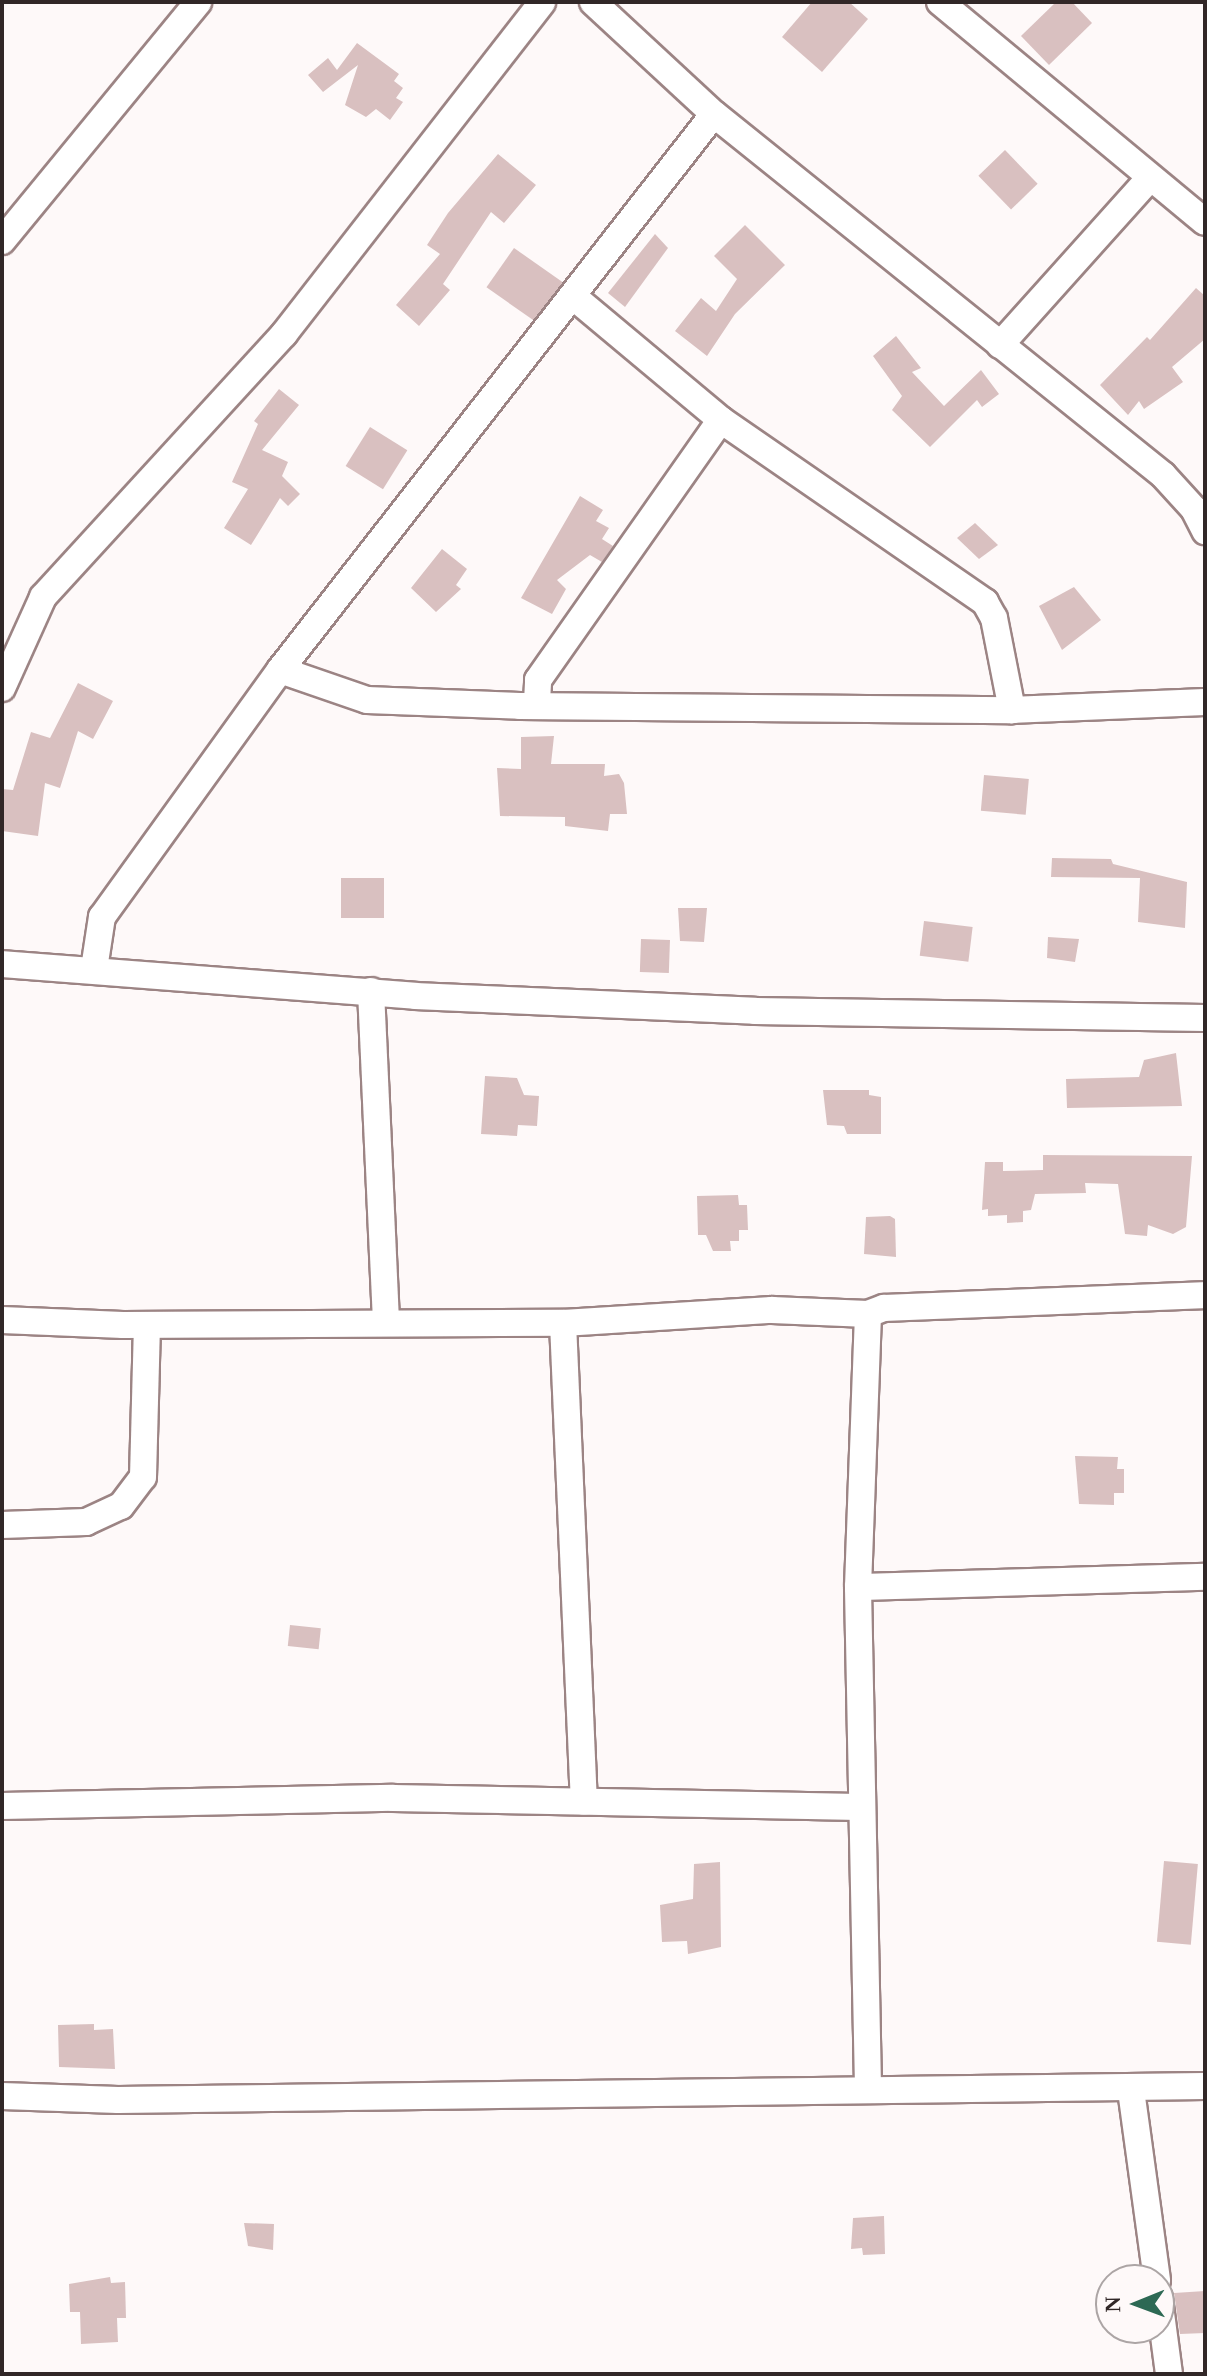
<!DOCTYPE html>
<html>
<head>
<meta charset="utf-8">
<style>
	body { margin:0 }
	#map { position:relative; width:1207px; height:2376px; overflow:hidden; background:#fef9f9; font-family:"Times New Roman",serif }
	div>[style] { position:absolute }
	.building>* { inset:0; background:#d9c0c0; transform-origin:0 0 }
	.roads { filter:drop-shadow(2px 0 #9c8484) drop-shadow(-2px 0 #9c8484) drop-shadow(0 2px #9c8484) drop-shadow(0 -2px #9c8484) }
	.minor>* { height:26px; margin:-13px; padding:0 13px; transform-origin:13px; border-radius:13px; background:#fff }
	span { translate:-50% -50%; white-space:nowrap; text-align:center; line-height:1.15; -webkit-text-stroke:8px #fef9f9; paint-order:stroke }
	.frame { position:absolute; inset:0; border:4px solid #312727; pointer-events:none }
	.north { position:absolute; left:1095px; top:2264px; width:80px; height:80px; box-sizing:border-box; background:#fef9f9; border:2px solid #aca5a5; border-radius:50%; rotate:269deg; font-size:22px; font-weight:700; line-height:32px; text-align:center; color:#312727 }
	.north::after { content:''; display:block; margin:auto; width:28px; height:36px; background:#2d6954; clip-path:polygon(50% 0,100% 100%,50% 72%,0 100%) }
</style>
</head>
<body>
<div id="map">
	<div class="building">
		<div style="clip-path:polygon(812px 2px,849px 2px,868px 19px,822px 72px,782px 37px)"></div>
		<div style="clip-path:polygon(1056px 2px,1072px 2px,1092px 23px,1049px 65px,1021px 36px)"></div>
		<div style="clip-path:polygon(357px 43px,399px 74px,394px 81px,403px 88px,396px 98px,403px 102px,390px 120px,376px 109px,366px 117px,345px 105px,358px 65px,323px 92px,308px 75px,328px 58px,337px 70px)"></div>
		<div style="left:1005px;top:150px;width:47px;height:37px;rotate:46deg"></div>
		<div style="clip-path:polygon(498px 154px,536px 185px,504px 223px,491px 212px,443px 284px,450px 290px,419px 326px,396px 305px,440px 254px,427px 245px,448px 213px)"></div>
		<div style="clip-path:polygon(745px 225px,785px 265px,735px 314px,707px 356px,675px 331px,701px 298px,716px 311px,737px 279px,714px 256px)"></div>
		<div style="clip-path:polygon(655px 234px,668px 248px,625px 307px,608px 293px)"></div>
		<div style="left:514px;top:248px;width:60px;height:48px;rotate:35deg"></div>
		<div style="clip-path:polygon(1196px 288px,1205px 296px,1205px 339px,1172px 367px,1183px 382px,1144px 409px,1139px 401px,1128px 415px,1100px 385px,1147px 337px,1150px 340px)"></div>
		<div style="clip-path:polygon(896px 336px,921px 368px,912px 372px,944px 406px,981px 370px,999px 394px,982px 407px,977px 400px,930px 447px,892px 410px,902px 396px,873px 356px)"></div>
		<div style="clip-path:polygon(279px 389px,299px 405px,262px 450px,288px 462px,282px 476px,300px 494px,288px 506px,280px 498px,251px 545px,224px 528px,248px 489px,232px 482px,258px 424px,254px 421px)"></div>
		<div style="left:370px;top:427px;width:44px;height:46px;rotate:32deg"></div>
		<div style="clip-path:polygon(580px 496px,603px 510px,596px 521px,609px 528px,602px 539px,613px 546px,602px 562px,590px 555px,557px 580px,566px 589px,552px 614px,521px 598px)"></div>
		<div style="clip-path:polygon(975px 523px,998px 545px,979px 559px,957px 538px)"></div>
		<div style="clip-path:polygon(442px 549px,467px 569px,456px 585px,461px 589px,436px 612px,411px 588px)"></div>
		<div style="clip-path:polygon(1074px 587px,1101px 620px,1062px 650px,1039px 606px)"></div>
		<div style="clip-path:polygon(78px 683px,113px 701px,93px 739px,78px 731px,60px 788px,45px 783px,38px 836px,2px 831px,2px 789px,13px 790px,31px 732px,50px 738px)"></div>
		<div style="clip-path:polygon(554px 736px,551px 764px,605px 764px,604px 776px,619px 774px,624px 783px,627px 814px,610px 814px,608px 831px,565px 826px,565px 817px,500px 816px,497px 768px,521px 769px,521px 737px)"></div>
		<div style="left:984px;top:775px;width:45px;height:36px;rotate:5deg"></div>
		<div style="clip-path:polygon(1052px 858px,1111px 859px,1113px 864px,1187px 882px,1185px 928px,1138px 922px,1140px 878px,1051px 877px)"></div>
		<div style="left:341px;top:878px;width:43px;height:40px"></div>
		<div style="clip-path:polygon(678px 908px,707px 908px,704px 942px,680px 941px)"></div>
		<div style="left:924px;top:921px;width:49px;height:35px;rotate:7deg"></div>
		<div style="clip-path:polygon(1048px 937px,1079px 939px,1075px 962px,1047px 958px)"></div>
		<div style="left:641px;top:939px;width:29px;height:33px;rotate:2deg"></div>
		<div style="clip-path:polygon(1176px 1053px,1182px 1106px,1067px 1108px,1066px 1079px,1139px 1077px,1144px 1060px)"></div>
		<div style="clip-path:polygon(485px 1076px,517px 1078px,524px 1095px,539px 1096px,537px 1126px,518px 1125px,517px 1136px,481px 1134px)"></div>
		<div style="clip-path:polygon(823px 1090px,869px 1090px,869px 1095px,881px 1097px,881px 1134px,847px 1134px,844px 1126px,827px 1125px)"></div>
		<div style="clip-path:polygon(1043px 1155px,1192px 1156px,1186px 1227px,1173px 1234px,1148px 1225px,1147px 1236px,1125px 1234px,1118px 1184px,1085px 1183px,1086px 1193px,1035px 1194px,1031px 1210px,1023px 1211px,1023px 1222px,1007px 1223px,1007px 1215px,988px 1216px,988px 1209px,982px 1210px,985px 1162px,1003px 1162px,1003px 1171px,1043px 1170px)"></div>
		<div style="clip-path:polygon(738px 1195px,739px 1205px,747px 1205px,748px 1230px,739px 1230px,739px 1241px,730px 1241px,731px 1251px,713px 1251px,706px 1235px,698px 1235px,697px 1196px)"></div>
		<div style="clip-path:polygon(890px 1216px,895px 1219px,896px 1257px,864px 1254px,866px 1217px)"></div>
		<div style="clip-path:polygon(1075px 1456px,1118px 1457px,1117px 1469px,1124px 1469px,1124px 1493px,1114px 1493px,1114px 1505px,1079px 1504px)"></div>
		<div style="left:290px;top:1625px;width:31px;height:21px;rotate:6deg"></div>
		<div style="left:1164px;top:1861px;width:34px;height:81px;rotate:5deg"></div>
		<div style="clip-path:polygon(720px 1862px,721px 1947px,688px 1954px,687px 1941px,662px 1942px,660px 1905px,693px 1899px,694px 1864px)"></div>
		<div style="clip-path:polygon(94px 2024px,94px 2030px,113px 2029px,115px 2069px,59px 2067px,58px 2025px)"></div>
		<div style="clip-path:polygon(884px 2216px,885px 2254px,863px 2255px,862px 2248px,851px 2249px,853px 2218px)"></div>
		<div style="clip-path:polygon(244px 2223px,274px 2224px,273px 2250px,248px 2246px)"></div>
		<div style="clip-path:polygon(110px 2277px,111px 2283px,125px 2282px,126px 2318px,117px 2318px,118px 2342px,81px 2344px,80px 2312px,70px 2312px,69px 2284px)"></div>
		<div style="clip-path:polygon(1205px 2291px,1205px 2333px,1180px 2334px,1174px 2293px)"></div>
	</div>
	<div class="roads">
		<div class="minor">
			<div style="left:593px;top:2px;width:165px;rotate:42.8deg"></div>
			<div style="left:714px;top:114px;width:576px;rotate:38.8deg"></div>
			<div style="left:1163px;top:475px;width:46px;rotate:47.6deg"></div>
			<div style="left:1194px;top:509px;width:25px;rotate:63deg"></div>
			<div style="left:940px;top:2px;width:344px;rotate:39.7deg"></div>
			<div style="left:2px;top:241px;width:309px;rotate:-50.6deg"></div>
			<div style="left:574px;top:297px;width:192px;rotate:39.9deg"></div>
			<div style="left:721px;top:420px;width:321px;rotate:34.6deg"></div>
			<div style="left:985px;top:602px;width:18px;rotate:61deg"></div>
			<div style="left:994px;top:618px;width:94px;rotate:78.9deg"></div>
			<div style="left:1000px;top:345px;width:223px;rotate:-48.1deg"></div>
			<div style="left:280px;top:670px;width:92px;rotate:19deg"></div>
			<div style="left:367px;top:700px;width:153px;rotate:2.2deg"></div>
			<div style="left:520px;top:706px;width:492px;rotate:0.5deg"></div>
			<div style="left:1012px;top:710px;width:193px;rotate:-2.4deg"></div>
			<div style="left:2px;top:688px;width:100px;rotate:-65.7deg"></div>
			<div style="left:43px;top:597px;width:357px;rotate:-47.5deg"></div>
			<div style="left:284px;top:334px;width:420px;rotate:-52.1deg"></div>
			<div style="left:537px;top:702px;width:22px;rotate:-87deg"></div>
			<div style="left:538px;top:680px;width:318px;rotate:-54.9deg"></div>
			<div style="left:2px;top:964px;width:414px;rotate:4.4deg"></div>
			<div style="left:415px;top:996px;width:340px;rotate:2.5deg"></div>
			<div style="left:755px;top:1011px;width:450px;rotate:0.9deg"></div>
			<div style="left:94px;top:969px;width:53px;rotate:-81.3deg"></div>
			<div style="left:102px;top:917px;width:304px;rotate:-54.2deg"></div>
			<div style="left:280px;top:670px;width:705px;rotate:-52.03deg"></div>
			<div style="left:371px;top:991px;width:329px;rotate:87.4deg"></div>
			<div style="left:2px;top:1320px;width:121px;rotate:2.4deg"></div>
			<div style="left:123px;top:1325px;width:440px;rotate:-0.3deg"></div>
			<div style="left:563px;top:1323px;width:209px;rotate:-3.6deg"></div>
			<div style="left:772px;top:1310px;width:96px;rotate:2.4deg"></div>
			<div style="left:868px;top:1314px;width:17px;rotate:-21deg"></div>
			<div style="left:884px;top:1308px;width:321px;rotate:-2.3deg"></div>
			<div style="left:563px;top:1323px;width:479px;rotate:87.5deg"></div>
			<div style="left:2px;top:1525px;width:84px;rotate:-2deg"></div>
			<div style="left:86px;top:1522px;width:38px;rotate:-25deg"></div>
			<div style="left:121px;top:1506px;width:36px;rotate:-53deg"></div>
			<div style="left:143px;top:1477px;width:152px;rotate:-88.5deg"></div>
			<div style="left:858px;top:1587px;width:347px;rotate:-1.7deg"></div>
			<div style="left:2px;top:1806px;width:391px;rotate:-1.2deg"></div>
			<div style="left:393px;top:1798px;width:466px;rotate:1.1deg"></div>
			<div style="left:868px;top:2087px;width:500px;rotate:-91.15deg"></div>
			<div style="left:858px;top:1587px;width:273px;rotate:-87.9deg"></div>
			<div style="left:1131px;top:2090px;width:192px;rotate:82.2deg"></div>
			<div style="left:2px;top:2096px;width:116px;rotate:2deg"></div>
			<div style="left:118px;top:2100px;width:1087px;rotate:-0.74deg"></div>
			<div style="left:1159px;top:2298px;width:77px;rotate:82.5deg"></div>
		</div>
	</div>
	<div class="frame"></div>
	<div class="north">N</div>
</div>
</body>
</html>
